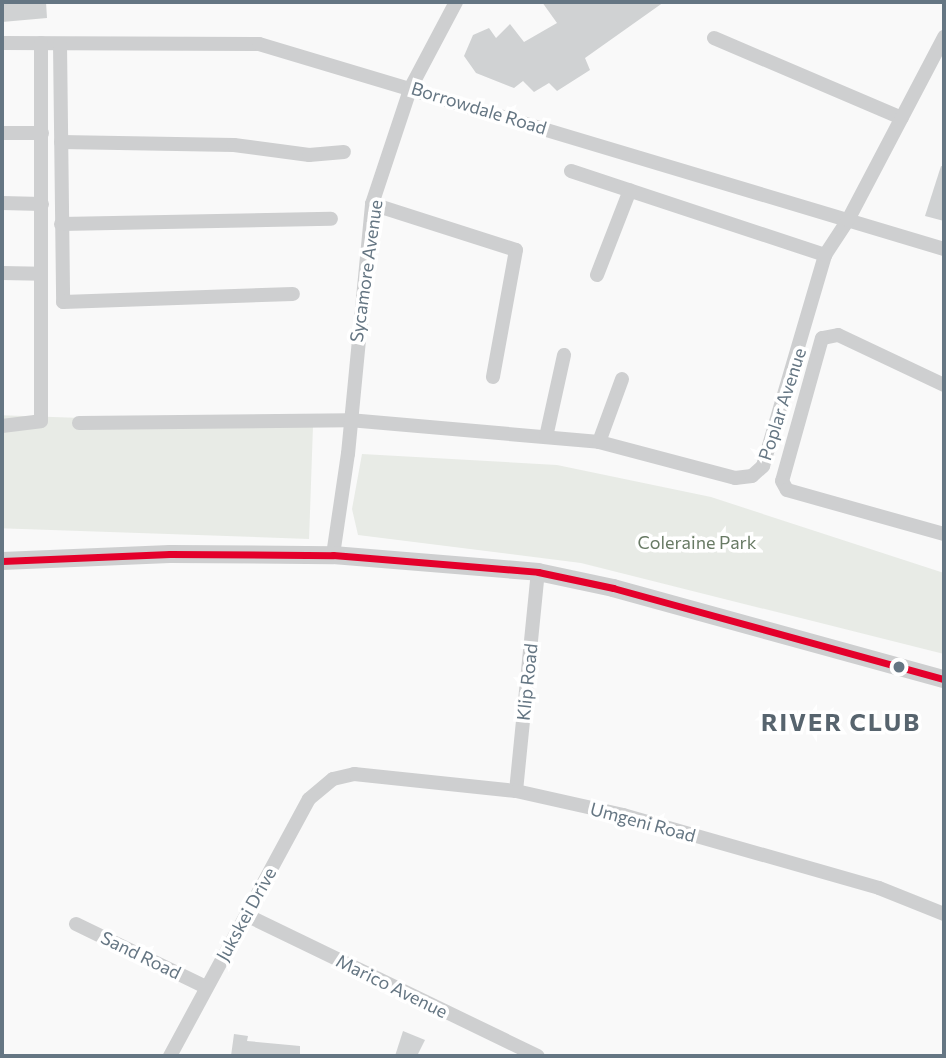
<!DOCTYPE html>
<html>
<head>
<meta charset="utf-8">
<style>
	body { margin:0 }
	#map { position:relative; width:946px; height:1058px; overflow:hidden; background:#f9f9f9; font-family:Commissioner,sans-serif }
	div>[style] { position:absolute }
	.green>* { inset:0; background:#e8ebe6; transform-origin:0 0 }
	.building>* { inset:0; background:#d0d2d3 }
	.minor>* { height:14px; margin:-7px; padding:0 7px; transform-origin:7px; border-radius:7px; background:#cecfd0 }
	.tertiary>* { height:18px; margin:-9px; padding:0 9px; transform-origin:9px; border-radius:9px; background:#cecfd0 }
	.bus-1>* { height:7px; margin:-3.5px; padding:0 3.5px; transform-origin:3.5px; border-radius:3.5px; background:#e4002b }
	.dots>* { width:19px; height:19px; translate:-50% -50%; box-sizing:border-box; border:4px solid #fff; border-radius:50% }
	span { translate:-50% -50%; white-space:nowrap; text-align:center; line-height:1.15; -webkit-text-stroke:7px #fff; paint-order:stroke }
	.street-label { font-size:18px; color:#657683 }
	.park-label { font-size:18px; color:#687a64 }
	.district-label { font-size:24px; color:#57646e; font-weight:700; letter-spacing:2px }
	.frame { position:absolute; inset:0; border:4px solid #657683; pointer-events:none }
</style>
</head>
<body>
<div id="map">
	<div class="green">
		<div style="left:313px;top:426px;width:113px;height:311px;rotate:92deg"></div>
		<div style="clip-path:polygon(362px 454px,557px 465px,711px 497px,944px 573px,944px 654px,581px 563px,358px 535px,352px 509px)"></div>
	</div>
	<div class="building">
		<div style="clip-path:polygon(2px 2px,46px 2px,47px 18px,2px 22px)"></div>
		<div style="clip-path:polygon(542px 2px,664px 2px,585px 58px,590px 70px,557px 91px,549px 83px,534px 92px,523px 81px,514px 88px,476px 73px,464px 56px,473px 35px,489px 28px,496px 38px,510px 24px,524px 42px,557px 23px)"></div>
		<div style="clip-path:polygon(941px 166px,944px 167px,944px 221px,925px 216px)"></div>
		<div style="clip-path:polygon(403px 1031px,425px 1040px,417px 1056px,395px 1056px)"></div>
		<div style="clip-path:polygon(234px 1034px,248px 1036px,247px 1041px,300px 1046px,300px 1056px,231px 1056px)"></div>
	</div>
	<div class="minor">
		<div style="left:714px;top:38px;width:204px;rotate:23.1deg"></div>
		<div style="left:2px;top:43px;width:257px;rotate:0.2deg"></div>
		<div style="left:259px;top:44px;width:715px;rotate:16.66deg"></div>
		<div style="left:60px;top:44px;width:258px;rotate:89.3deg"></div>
		<div style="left:63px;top:302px;width:230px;rotate:-2deg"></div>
		<div style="left:2px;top:133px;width:40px"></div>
		<div style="left:61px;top:142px;width:173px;rotate:1deg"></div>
		<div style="left:234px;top:145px;width:76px;rotate:7.6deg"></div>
		<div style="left:309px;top:155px;width:35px;rotate:-5deg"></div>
		<div style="left:571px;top:171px;width:268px;rotate:18.3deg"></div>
		<div style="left:2px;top:203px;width:40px;rotate:1.4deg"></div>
		<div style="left:372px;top:204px;width:151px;rotate:17.7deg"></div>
		<div style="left:516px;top:250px;width:129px;rotate:100.3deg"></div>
		<div style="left:61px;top:224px;width:270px;rotate:-1.1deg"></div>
		<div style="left:2px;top:273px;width:39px;rotate:1deg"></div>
		<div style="left:597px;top:275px;width:91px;rotate:-68.8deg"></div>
		<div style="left:944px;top:385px;width:117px;rotate:-154.7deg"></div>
		<div style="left:838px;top:335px;width:16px;rotate:169deg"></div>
		<div style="left:822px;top:338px;width:148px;rotate:105.6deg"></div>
		<div style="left:782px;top:481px;width:10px;rotate:61deg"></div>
		<div style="left:787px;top:490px;width:163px;rotate:15.7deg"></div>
		<div style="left:79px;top:423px;width:270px;rotate:-0.6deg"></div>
		<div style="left:349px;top:420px;width:251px;rotate:5deg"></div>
		<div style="left:599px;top:442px;width:141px;rotate:14.8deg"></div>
		<div style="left:735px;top:478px;width:17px;rotate:-7deg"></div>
		<div style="left:752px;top:476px;width:15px;rotate:-42deg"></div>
		<div style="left:763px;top:466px;width:220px;rotate:-73.6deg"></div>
		<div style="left:825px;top:255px;width:42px;rotate:-56.7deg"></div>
		<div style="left:848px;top:220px;width:207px;rotate:-62.3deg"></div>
		<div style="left:2px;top:426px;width:39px;rotate:-7deg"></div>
		<div style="left:41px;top:421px;width:378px;rotate:-90deg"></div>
		<div style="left:546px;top:437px;width:84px;rotate:-77.6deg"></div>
		<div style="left:599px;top:442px;width:67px;rotate:-69.9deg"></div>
		<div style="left:333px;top:555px;width:102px;rotate:-81.6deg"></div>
		<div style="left:348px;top:454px;width:251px;rotate:-84.5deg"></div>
		<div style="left:372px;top:204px;width:123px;rotate:-71.6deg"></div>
		<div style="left:411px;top:87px;width:96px;rotate:-62.1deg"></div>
		<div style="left:516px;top:791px;width:220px;rotate:-84.3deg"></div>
		<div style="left:246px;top:915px;width:324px;rotate:25.8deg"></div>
		<div style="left:76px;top:924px;width:144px;rotate:25.9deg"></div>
		<div style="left:170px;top:1056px;width:292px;rotate:-61.6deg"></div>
		<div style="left:309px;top:799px;width:31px;rotate:-40deg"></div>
		<div style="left:333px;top:779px;width:22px;rotate:-13deg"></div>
		<div style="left:354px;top:774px;width:163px;rotate:6deg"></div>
		<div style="left:516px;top:791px;width:110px;rotate:12.6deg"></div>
		<div style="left:623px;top:815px;width:266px;rotate:15.9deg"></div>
		<div style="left:879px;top:888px;width:70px;rotate:21.8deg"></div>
	</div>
	<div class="tertiary">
		<div style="left:2px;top:561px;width:168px;rotate:-2.4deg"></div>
		<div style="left:170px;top:554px;width:163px;rotate:0.4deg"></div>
		<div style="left:333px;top:555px;width:206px;rotate:4.7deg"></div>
		<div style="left:538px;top:572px;width:77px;rotate:12deg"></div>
		<div style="left:613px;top:588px;width:343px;rotate:15.4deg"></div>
	</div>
	<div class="bus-1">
		<div style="left:2px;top:561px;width:168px;rotate:-2.4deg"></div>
		<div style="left:170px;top:554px;width:163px;rotate:0.4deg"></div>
		<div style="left:333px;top:555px;width:206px;rotate:4.7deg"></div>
		<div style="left:538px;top:572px;width:77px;rotate:12deg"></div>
		<div style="left:613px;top:588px;width:343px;rotate:15.4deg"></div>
	</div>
	<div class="dots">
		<div style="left:899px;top:667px;background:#657683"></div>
	</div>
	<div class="street-label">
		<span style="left:479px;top:108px;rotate:17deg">Borrowdale Road</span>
		<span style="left:366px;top:271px;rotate:-82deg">Sycamore Avenue</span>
		<span style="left:782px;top:404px;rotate:-72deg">Poplar Avenue</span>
		<span style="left:527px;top:682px;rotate:-84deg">Klip Road</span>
		<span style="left:643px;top:822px;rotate:15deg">Umgeni Road</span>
		<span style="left:246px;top:914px;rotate:-61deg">Jukskei Drive</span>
		<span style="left:141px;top:955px;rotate:26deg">Sand Road</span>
		<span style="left:392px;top:986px;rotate:26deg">Marico Avenue</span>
	</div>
	<div class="park-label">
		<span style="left:697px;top:542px">Coleraine Park</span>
	</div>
	<div class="district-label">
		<span style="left:841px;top:722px">RIVER CLUB</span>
	</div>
	<div class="frame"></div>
</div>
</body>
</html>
